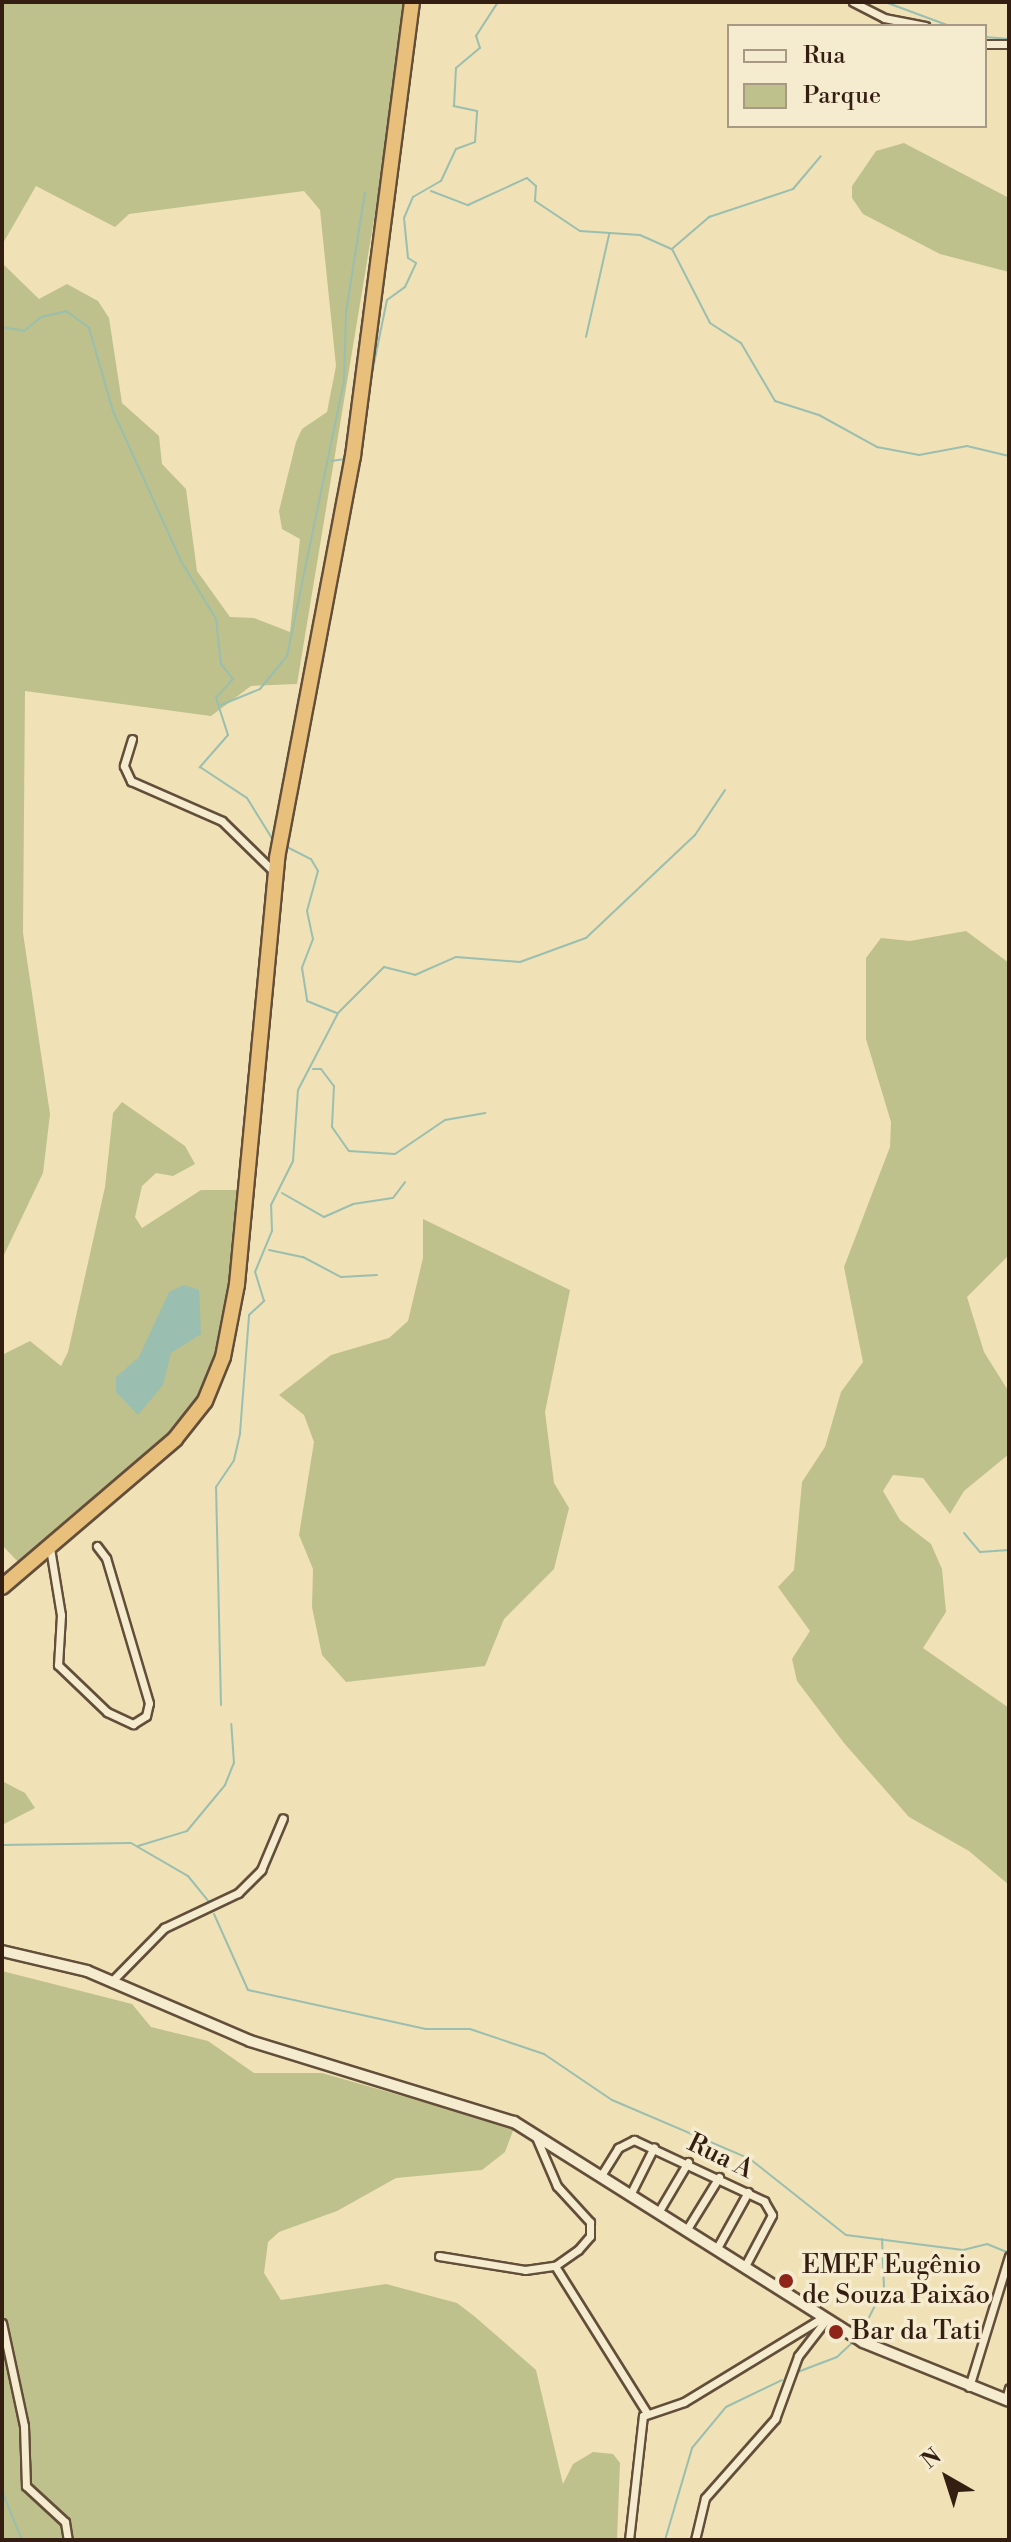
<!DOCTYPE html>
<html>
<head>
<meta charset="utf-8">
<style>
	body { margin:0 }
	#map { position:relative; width:1011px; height:2542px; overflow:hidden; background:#f0e1b7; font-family:"Libre Bodoni",serif }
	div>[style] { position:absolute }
	.green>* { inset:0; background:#bec18b }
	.water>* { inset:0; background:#9abeaf }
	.stream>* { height:2px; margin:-1px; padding:0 1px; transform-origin:1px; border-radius:1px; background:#9abeaf }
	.roads { filter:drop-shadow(2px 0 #634e3a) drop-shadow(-2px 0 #634e3a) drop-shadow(0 2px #634e3a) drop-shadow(0 -2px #634e3a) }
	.street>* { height:7px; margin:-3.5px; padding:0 3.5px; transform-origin:3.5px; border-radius:3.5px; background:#f5ecd0 }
	.secondary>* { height:10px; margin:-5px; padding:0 5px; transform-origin:5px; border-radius:5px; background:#f5ecd0 }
	.highway>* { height:14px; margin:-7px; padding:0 7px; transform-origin:7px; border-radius:7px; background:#e8c07c }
	.dots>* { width:22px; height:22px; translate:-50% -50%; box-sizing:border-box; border:4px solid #f5ecd0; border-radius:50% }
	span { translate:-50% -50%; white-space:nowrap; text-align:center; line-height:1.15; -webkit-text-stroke:7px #f5ecd0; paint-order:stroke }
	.street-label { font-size:26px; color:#341d11 }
	.poi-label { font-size:26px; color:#341d11 }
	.left { translate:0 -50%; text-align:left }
	.frame { position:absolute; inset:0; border:4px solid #341d11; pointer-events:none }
	.legend { position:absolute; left:727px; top:24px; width:260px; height:104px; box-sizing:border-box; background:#f5ecd0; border:2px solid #a89984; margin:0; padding:10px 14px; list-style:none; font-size:24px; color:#341d11 }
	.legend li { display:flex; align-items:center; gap:16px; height:40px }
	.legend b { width:40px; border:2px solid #a89984 }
	.north { position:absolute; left:907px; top:2438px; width:80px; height:80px; -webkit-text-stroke:6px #f5ecd0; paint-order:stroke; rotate:321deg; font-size:22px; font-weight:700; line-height:32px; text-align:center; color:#341d11 }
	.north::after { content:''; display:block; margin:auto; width:28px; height:36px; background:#341d11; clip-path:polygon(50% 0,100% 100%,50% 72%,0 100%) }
</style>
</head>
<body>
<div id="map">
	<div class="green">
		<div style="clip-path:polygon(2px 2px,410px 2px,297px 684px,251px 686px,211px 716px,25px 691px,23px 933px,50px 1114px,43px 1173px,2px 1259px,2px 263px,39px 299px,67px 284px,98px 301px,109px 318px,122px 403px,159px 436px,162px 464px,186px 489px,197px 571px,230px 617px,254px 618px,290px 632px,300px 539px,282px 529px,279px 511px,296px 442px,302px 429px,327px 412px,336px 366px,320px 210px,304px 191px,129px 214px,115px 227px,36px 186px,2px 245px)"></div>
		<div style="clip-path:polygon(904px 143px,1009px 198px,1009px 272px,940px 254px,863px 214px,852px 198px,852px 186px,876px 151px)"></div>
		<div style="clip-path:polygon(966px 931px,1009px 963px,1009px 1255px,967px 1297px,984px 1352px,1009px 1392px,1009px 1454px,964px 1491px,950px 1514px,923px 1478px,893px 1475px,883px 1491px,900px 1520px,931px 1544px,942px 1569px,946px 1612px,923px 1648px,1009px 1708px,1009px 1885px,969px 1851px,909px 1817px,844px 1743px,797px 1681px,792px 1659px,810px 1631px,778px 1587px,794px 1570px,802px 1482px,825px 1447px,841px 1392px,863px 1362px,844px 1267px,890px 1147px,891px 1122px,866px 1039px,866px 958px,881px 938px,910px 941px)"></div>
		<div style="clip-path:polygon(122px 1102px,185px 1146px,195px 1164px,173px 1176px,156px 1173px,142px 1186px,135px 1217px,142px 1228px,201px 1190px,241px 1190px,224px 1341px,184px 1422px,22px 1566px,2px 1545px,2px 1355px,30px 1341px,61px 1366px,68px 1352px,105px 1187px,113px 1113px)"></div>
		<div style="clip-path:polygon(423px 1219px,570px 1290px,545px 1412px,554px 1483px,569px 1508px,554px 1569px,504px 1619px,485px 1666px,346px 1682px,322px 1655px,312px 1607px,313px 1569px,299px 1535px,314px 1442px,304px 1415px,279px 1395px,331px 1355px,389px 1338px,408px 1321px,423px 1258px)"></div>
		<div style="clip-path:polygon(2px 1781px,25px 1793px,35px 1808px,2px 1825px)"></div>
		<div style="clip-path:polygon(2px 1971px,132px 2004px,151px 2027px,208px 2041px,254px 2073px,322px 2073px,514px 2128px,505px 2152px,482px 2170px,396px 2178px,337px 2211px,279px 2232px,268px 2242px,264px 2273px,281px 2300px,386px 2284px,457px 2303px,474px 2316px,536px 2370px,563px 2484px,573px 2464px,593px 2452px,613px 2454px,620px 2463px,617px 2540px,2px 2540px)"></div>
	</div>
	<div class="water">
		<div style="clip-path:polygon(184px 1285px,199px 1290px,201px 1334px,171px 1353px,163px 1385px,138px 1415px,116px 1392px,116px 1377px,139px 1357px,169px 1292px)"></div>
	</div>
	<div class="stream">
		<div style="left:885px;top:2px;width:69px;rotate:20.3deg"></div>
		<div style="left:985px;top:37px;width:24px;rotate:5deg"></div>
		<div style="left:431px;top:191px;width:40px;rotate:21deg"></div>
		<div style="left:468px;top:205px;width:65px;rotate:-24.6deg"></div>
		<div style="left:527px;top:178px;width:12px;rotate:42deg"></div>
		<div style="left:536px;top:186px;width:15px;rotate:94deg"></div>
		<div style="left:535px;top:201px;width:54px;rotate:33.7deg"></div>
		<div style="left:580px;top:231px;width:60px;rotate:3.8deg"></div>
		<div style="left:640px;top:235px;width:35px;rotate:24deg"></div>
		<div style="left:672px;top:249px;width:83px;rotate:62.8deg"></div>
		<div style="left:710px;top:323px;width:37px;rotate:33deg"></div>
		<div style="left:741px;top:343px;width:67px;rotate:59.6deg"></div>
		<div style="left:775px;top:401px;width:46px;rotate:17.7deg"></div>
		<div style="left:819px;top:415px;width:66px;rotate:28.9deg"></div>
		<div style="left:877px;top:447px;width:43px;rotate:10.8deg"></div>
		<div style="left:919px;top:455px;width:49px;rotate:-10.6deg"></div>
		<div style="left:967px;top:446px;width:43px;rotate:13.4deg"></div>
		<div style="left:673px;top:248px;width:48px;rotate:-40.7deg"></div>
		<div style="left:709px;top:217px;width:89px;rotate:-18.4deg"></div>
		<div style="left:793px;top:189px;width:43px;rotate:-49.7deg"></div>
		<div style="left:2px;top:327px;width:22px;rotate:10deg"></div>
		<div style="left:24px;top:331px;width:22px;rotate:-39deg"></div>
		<div style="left:41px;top:317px;width:26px;rotate:-13deg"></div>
		<div style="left:66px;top:311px;width:29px;rotate:36deg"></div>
		<div style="left:89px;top:328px;width:86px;rotate:73.9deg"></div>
		<div style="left:113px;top:411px;width:165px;rotate:65.6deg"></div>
		<div style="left:181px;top:561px;width:68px;rotate:58.9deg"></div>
		<div style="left:216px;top:619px;width:45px;rotate:83.7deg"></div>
		<div style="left:221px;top:664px;width:19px;rotate:51deg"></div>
		<div style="left:233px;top:679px;width:25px;rotate:132deg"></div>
		<div style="left:216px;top:698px;width:39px;rotate:72deg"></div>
		<div style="left:228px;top:735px;width:43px;rotate:131.2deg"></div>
		<div style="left:200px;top:767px;width:56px;rotate:33.4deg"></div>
		<div style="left:247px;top:798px;width:49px;rotate:58.2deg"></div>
		<div style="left:586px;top:337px;width:105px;rotate:-77.3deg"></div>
		<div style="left:367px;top:398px;width:100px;rotate:-78.5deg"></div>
		<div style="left:387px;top:300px;width:22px;rotate:-36deg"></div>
		<div style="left:405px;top:287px;width:26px;rotate:-65deg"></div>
		<div style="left:416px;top:263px;width:9px;rotate:-148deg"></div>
		<div style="left:408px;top:258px;width:40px;rotate:-95.7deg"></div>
		<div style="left:404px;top:218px;width:23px;rotate:-67deg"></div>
		<div style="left:413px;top:197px;width:32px;rotate:-30deg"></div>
		<div style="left:441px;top:181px;width:35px;rotate:-65deg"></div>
		<div style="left:456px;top:149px;width:20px;rotate:-20deg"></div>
		<div style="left:475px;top:142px;width:31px;rotate:-86deg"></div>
		<div style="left:477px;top:111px;width:24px;rotate:-168deg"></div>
		<div style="left:454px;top:106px;width:38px;rotate:-87deg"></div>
		<div style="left:456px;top:68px;width:31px;rotate:-40deg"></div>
		<div style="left:480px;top:48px;width:13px;rotate:-108deg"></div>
		<div style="left:476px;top:36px;width:40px;rotate:-57.1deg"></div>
		<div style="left:331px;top:461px;width:14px;rotate:-8deg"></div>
		<div style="left:221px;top:705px;width:42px;rotate:-22.3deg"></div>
		<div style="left:260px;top:689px;width:43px;rotate:-50.7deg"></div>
		<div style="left:287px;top:656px;width:281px;rotate:-78.3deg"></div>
		<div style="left:344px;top:381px;width:69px;rotate:-88.3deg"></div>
		<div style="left:346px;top:312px;width:121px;rotate:-81deg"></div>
		<div style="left:285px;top:846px;width:29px;rotate:27deg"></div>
		<div style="left:311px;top:859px;width:14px;rotate:60deg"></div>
		<div style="left:318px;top:871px;width:41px;rotate:105.4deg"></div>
		<div style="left:307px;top:911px;width:29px;rotate:78deg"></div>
		<div style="left:313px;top:939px;width:31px;rotate:111deg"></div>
		<div style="left:302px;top:968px;width:33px;rotate:81deg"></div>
		<div style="left:307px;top:1001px;width:32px;rotate:22deg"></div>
		<div style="left:339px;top:1012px;width:64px;rotate:-45deg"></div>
		<div style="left:384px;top:967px;width:32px;rotate:14deg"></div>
		<div style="left:415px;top:975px;width:45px;rotate:-23.7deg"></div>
		<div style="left:456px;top:957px;width:64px;rotate:4.5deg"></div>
		<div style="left:520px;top:962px;width:70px;rotate:-20deg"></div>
		<div style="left:586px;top:938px;width:150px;rotate:-43.4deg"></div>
		<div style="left:695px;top:835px;width:54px;rotate:-56.3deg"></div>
		<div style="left:313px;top:1069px;width:8px"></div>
		<div style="left:321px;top:1069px;width:21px;rotate:53deg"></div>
		<div style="left:334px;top:1086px;width:41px;rotate:92.8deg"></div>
		<div style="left:332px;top:1127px;width:29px;rotate:55deg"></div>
		<div style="left:349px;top:1151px;width:46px;rotate:3.7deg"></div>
		<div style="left:395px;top:1154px;width:60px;rotate:-34.2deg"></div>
		<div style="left:445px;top:1120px;width:41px;rotate:-9.9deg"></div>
		<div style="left:282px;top:1193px;width:48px;rotate:29.7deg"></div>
		<div style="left:324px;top:1217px;width:32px;rotate:-24deg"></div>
		<div style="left:353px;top:1204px;width:40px;rotate:-8.5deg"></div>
		<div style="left:393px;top:1198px;width:20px;rotate:-53deg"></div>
		<div style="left:269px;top:1250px;width:35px;rotate:12deg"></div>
		<div style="left:303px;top:1257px;width:43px;rotate:27.8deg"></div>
		<div style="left:341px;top:1277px;width:36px;rotate:-3deg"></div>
		<div style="left:964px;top:1533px;width:25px;rotate:50deg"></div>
		<div style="left:980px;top:1552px;width:29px;rotate:-4deg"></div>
		<div style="left:221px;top:1705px;width:218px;rotate:-91.3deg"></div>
		<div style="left:216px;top:1487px;width:32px;rotate:-56deg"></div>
		<div style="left:234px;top:1460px;width:28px;rotate:-77deg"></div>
		<div style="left:240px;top:1433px;width:118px;rotate:-85.6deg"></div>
		<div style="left:249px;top:1315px;width:21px;rotate:-43deg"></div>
		<div style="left:264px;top:1301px;width:30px;rotate:-107deg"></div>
		<div style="left:255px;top:1272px;width:44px;rotate:-67.5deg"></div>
		<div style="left:272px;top:1231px;width:26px;rotate:-92deg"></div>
		<div style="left:271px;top:1205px;width:49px;rotate:-63.4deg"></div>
		<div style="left:293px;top:1161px;width:71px;rotate:-86deg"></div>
		<div style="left:298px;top:1090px;width:87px;rotate:-62.5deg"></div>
		<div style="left:2px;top:1845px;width:129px;rotate:-0.9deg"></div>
		<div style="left:131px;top:1843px;width:66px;rotate:30.1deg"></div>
		<div style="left:188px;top:1876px;width:35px;rotate:51deg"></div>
		<div style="left:138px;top:1846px;width:51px;rotate:-17deg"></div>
		<div style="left:187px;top:1831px;width:60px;rotate:-50.4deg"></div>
		<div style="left:225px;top:1785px;width:24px;rotate:-68deg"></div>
		<div style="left:234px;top:1763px;width:39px;rotate:-94deg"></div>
		<div style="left:214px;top:1914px;width:83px;rotate:65.9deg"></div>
		<div style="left:248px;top:1990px;width:182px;rotate:12.4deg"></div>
		<div style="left:426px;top:2029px;width:44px"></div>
		<div style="left:470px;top:2029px;width:78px;rotate:18.7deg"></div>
		<div style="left:544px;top:2054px;width:82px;rotate:34.1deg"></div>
		<div style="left:612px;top:2100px;width:150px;rotate:23.1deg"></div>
		<div style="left:750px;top:2159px;width:122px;rotate:38.4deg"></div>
		<div style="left:846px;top:2235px;width:118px;rotate:7.3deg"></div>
		<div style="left:963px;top:2250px;width:25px;rotate:-14deg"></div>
		<div style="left:987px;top:2244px;width:24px;rotate:22deg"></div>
		<div style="left:861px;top:2333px;width:51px;rotate:-62.9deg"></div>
		<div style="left:884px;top:2288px;width:49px;rotate:-92.3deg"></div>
		<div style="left:795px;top:2373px;width:45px;rotate:-20.9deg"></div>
		<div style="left:837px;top:2357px;width:23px;rotate:-43deg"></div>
		<div style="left:2px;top:2491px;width:53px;rotate:67.8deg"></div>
		<div style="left:665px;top:2540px;width:96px;rotate:-73.6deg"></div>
		<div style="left:692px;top:2448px;width:53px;rotate:-50.3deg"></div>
		<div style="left:726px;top:2407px;width:62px;rotate:-25.7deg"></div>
	</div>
	<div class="roads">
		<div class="street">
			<div style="left:853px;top:2px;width:35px;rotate:27deg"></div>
			<div style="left:884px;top:18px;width:42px;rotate:11deg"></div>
			<div style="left:985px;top:44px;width:24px"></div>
			<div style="left:132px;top:739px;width:28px;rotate:107deg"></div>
			<div style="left:124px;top:766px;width:17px;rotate:65deg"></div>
			<div style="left:131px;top:781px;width:99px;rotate:23.7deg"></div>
			<div style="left:222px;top:821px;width:73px;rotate:44.4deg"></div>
			<div style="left:50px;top:1548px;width:68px;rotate:80.7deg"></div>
			<div style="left:61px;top:1615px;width:50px;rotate:93.4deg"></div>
			<div style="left:58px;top:1665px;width:68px;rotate:43.8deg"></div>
			<div style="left:107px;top:1712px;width:29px;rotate:25deg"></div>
			<div style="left:133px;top:1724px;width:15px;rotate:-32deg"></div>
			<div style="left:146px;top:1716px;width:13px;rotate:-77deg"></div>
			<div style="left:149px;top:1703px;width:151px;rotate:-106.5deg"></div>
			<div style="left:106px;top:1558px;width:15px;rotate:-127deg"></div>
			<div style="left:111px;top:1982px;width:76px;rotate:-45.5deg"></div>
			<div style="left:164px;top:1928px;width:82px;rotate:-25.3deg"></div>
			<div style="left:238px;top:1893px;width:33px;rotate:-45deg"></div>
			<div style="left:261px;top:1870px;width:56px;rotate:-67.1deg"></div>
			<div style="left:602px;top:2174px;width:31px;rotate:-58deg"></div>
			<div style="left:618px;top:2148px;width:18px;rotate:-27deg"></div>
			<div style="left:634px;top:2140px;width:144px;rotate:25.1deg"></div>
			<div style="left:764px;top:2201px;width:16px;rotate:60deg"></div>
			<div style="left:772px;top:2215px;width:58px;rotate:117.9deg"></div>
			<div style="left:631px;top:2193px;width:51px;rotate:-63.4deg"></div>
			<div style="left:659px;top:2211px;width:57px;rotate:-59.4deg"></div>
			<div style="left:687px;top:2229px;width:61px;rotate:-58.4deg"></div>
			<div style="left:717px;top:2248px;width:64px;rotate:-61deg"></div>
			<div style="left:439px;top:2256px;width:87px;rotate:9.2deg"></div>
			<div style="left:525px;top:2270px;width:30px;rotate:-8deg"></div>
			<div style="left:555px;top:2266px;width:28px;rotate:-35deg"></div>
			<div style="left:578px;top:2250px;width:18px;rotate:-49deg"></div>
			<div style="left:590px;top:2236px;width:14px;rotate:-90deg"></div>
			<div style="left:590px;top:2222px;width:49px;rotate:-132.5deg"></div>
			<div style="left:557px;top:2186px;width:53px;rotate:-113.2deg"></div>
			<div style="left:555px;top:2266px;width:173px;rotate:58deg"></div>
			<div style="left:2px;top:2323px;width:105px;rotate:77.9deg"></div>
			<div style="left:24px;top:2426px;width:60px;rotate:88.1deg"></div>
			<div style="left:26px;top:2486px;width:53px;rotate:42.7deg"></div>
			<div style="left:65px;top:2522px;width:18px;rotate:81deg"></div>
			<div style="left:969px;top:2387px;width:137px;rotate:-73deg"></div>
			<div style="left:1006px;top:2400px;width:12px;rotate:-76deg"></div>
			<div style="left:629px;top:2540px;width:125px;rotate:-83.6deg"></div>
			<div style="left:643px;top:2416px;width:43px;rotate:-18.9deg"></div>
			<div style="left:684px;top:2402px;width:164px;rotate:-31.3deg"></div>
			<div style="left:695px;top:2540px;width:43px;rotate:-76.6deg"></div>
			<div style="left:705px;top:2498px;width:106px;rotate:-48.5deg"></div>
			<div style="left:775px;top:2419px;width:67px;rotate:-69.9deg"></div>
			<div style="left:798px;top:2356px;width:46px;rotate:-52.1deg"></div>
		</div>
		<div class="secondary">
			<div style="left:2px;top:1951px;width:87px;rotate:13.2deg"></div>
			<div style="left:87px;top:1971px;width:177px;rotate:23.2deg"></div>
			<div style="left:250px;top:2041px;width:276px;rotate:17.1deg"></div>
			<div style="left:514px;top:2122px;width:413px;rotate:32.2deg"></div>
			<div style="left:863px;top:2342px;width:157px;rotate:22deg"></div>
		</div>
		<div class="highway">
			<div style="left:2px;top:1587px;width:228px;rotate:-40.5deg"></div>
			<div style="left:175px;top:1439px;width:48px;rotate:-51.7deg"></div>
			<div style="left:205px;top:1401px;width:48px;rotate:-67.8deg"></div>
			<div style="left:223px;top:1357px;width:74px;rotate:-79.1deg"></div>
			<div style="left:237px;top:1284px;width:428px;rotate:-84.6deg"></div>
			<div style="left:277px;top:858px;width:409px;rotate:-79.3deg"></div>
			<div style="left:353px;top:456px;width:458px;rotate:-82.6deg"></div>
		</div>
	</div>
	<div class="dots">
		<div style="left:786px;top:2281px;background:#8f2418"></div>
		<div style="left:836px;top:2332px;background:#8f2418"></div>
	</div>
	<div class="street-label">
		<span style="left:720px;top:2157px;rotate:26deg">Rua A</span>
	</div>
	<div class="poi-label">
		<span class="left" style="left:802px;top:2281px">EMEF Eugênio<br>de Souza Paixão</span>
		<span class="left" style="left:852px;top:2332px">Bar da Tati</span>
	</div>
	<div class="frame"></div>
	<ul class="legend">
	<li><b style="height:10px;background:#f5ecd0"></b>Rua</li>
	<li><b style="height:22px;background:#bec18b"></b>Parque</li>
	</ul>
	<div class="north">N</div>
</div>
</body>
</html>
